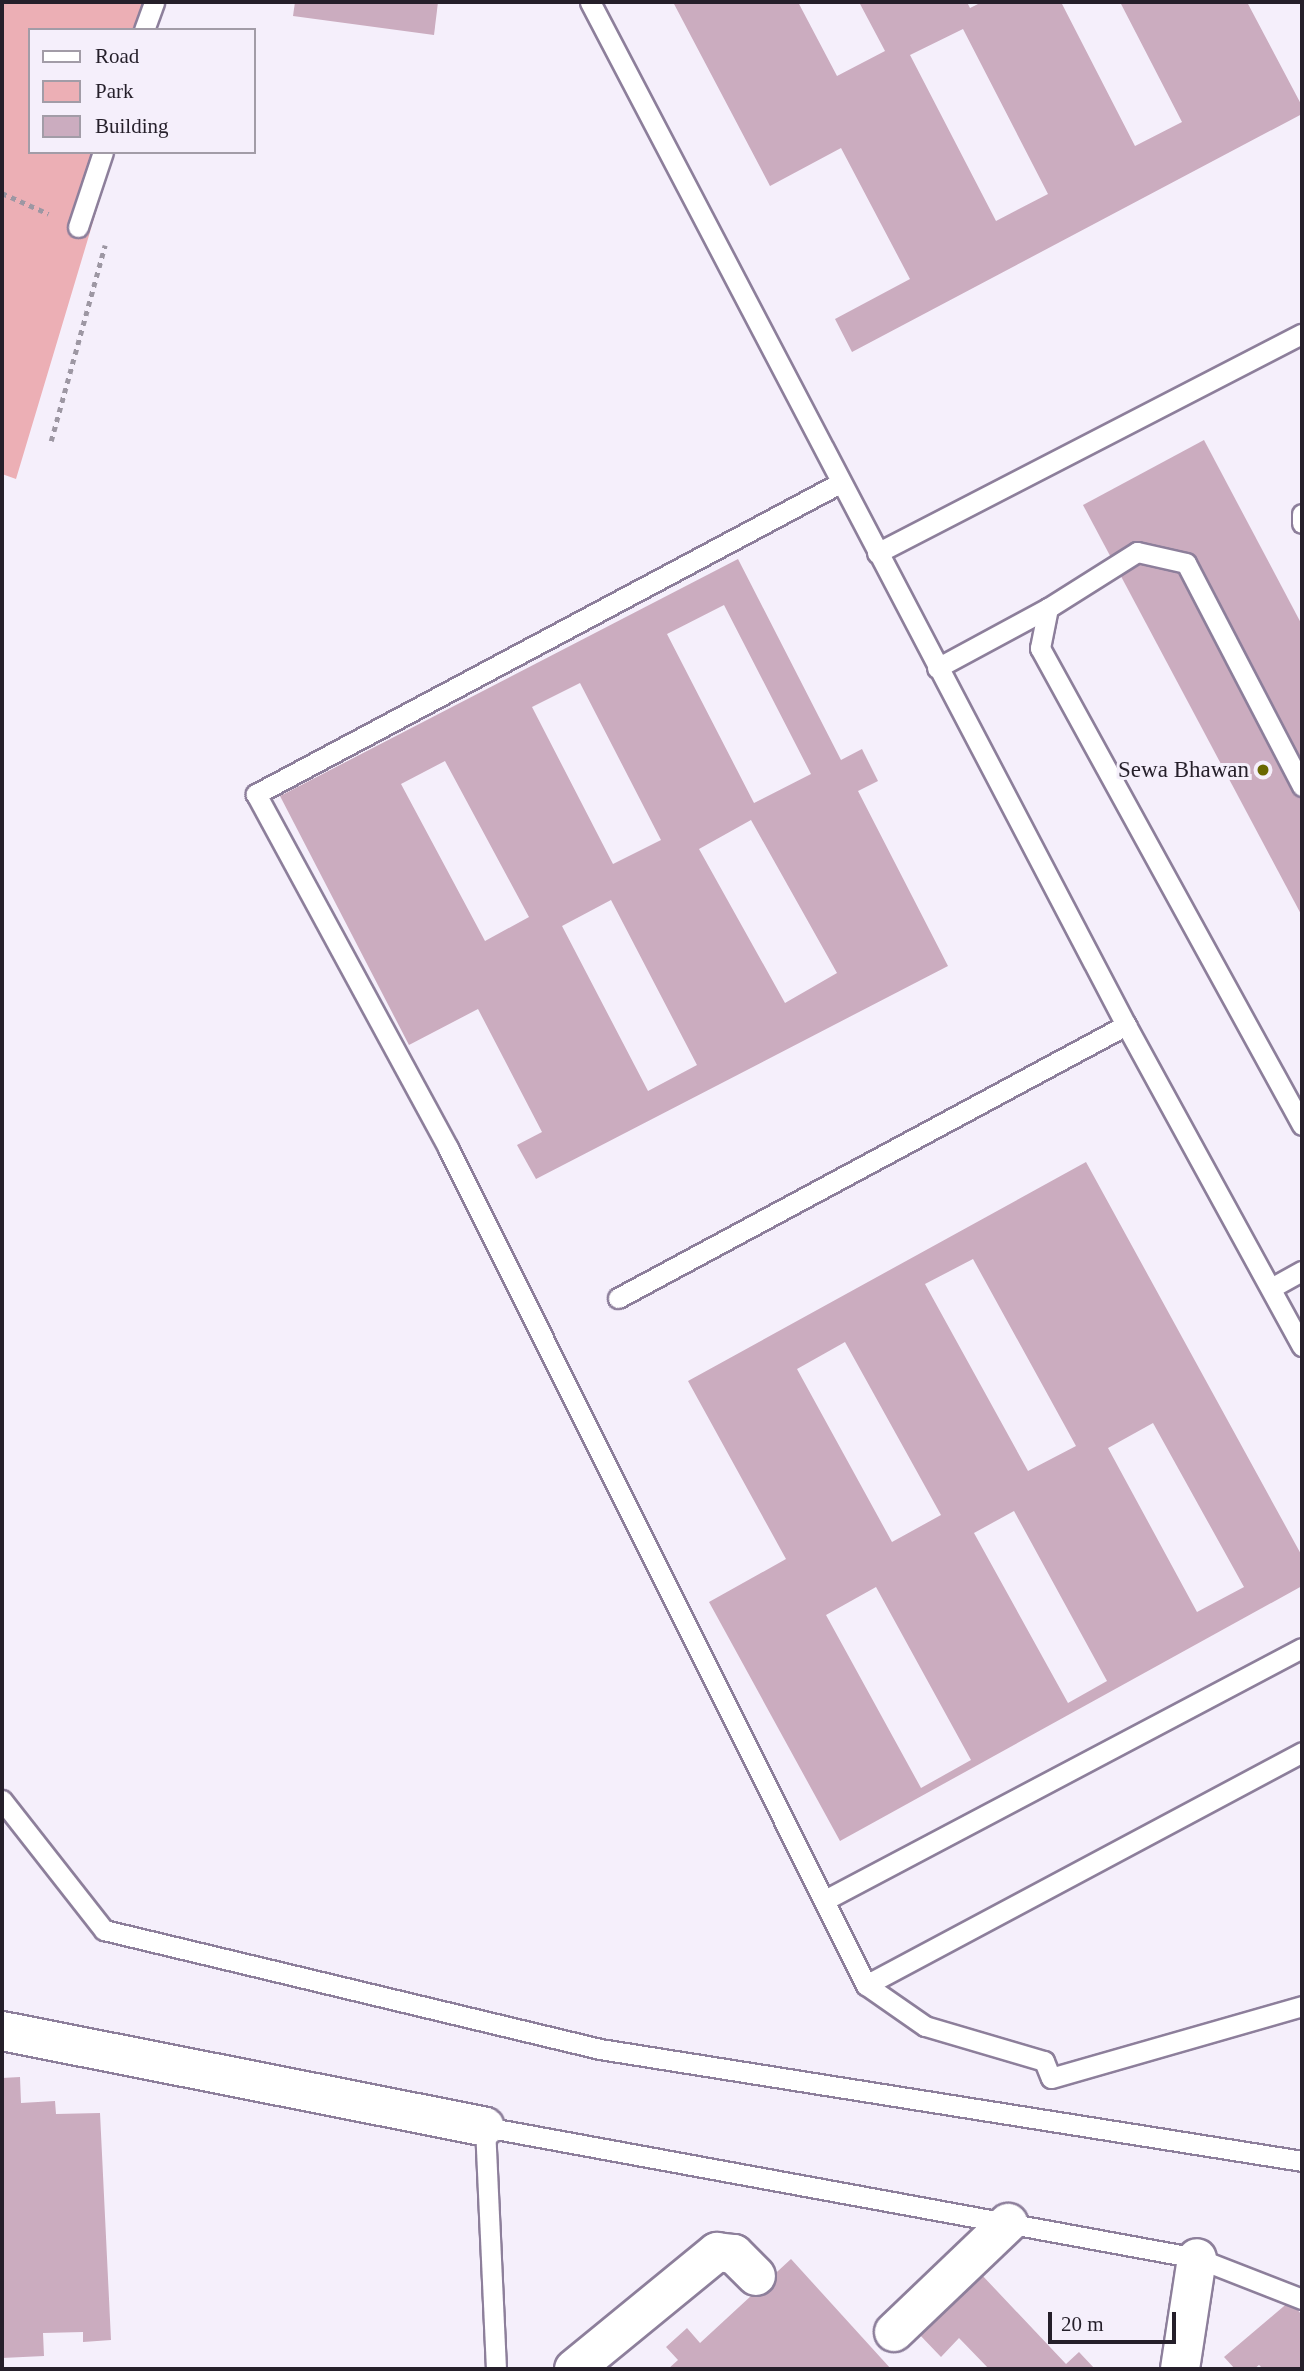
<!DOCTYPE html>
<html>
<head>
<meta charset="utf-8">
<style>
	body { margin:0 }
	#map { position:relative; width:1304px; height:2371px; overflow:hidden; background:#f5effb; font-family:"Times New Roman",serif }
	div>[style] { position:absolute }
	.green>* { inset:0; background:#ecafb5 }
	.building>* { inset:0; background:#cbacbf }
	.path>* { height:4.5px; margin-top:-2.25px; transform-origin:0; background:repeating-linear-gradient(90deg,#9d97a3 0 5px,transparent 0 10px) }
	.roads { filter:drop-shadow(2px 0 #8d7f9b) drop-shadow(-2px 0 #8d7f9b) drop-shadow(0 2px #8d7f9b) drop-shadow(0 -2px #8d7f9b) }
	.service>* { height:19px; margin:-9.5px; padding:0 9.5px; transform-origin:9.5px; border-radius:9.5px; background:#fff }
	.minor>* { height:38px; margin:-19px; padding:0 19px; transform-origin:19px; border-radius:19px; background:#fff }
	.dots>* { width:19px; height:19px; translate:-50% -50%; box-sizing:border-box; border:4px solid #f5effb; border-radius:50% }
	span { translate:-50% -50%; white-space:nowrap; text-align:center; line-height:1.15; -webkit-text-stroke:6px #f5effb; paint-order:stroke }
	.poi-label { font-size:23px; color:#251f2a }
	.right { translate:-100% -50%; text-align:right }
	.frame { position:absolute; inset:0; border:4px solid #251f2a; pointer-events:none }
	.legend { position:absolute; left:28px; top:28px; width:228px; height:126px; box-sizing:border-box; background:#f5effb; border:2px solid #a29ca7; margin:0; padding:9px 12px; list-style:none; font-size:21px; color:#251f2a }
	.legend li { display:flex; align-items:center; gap:14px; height:35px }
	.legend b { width:35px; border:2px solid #a29ca7 }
	.scale { position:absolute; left:1048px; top:2312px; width:128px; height:32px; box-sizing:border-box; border:4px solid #251f2a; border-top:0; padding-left:9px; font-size:21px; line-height:24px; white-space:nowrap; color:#251f2a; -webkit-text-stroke:5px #f5effb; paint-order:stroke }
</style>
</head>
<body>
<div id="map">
	<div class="green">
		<div style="clip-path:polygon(2px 2px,159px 2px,150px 30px,30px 30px,30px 152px,114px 152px,16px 479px,2px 474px)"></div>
	</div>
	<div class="building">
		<div style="clip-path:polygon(295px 2px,438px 2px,434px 35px,293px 16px)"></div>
		<div style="clip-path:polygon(evenodd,673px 2px,798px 2px,837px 76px,885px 51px,859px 2px,967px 2px,970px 8px,982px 2px,1061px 2px,1135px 146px,1182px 122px,1120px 2px,1247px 2px,1302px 106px,1302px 114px,852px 352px,835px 319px,910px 279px,841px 148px,770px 186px,673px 2px,963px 29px,1048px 194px,996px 221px,910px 55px,963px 29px)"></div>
		<div style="clip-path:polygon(1204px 440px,1302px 625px,1302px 916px,1083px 505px)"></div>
		<div style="clip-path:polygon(evenodd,738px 559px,841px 760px,862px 749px,878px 781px,858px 791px,948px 966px,536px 1179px,517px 1145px,542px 1132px,478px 1009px,409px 1045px,280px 796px,738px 559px,724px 605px,811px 774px,754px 803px,667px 634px,724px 605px,738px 559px,580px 683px,661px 840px,613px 864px,532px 707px,580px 683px,738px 559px,445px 761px,529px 917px,485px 941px,401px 784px,445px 761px,738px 559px,751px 820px,837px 973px,785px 1003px,699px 849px,751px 820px,738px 559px,611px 900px,697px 1065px,648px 1091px,562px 926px,611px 900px)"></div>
		<div style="clip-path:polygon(evenodd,1086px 1162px,1302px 1556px,1302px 1586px,840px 1841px,709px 1602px,786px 1559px,688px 1381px,1086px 1162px,973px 1259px,1076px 1446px,1028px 1471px,925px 1284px,973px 1259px,1086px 1162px,845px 1342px,941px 1515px,892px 1542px,797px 1369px,845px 1342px,1086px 1162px,1153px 1423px,1244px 1587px,1197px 1612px,1108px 1448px,1153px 1423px,1086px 1162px,1014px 1511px,1107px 1681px,1068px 1703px,974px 1533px,1014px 1511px,1086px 1162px,876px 1587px,971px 1760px,921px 1788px,826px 1615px,876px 1587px)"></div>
		<div style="clip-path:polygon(20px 2077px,21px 2103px,55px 2101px,56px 2114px,100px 2113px,111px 2340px,83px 2342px,83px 2332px,43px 2333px,44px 2356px,2px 2358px,2px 2078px)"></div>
		<div style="clip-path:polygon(791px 2259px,891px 2369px,668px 2369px,678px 2360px,666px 2347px,687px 2328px,700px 2343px)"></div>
		<div style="clip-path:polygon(980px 2273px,1066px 2364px,1079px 2352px,1095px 2369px,989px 2369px,959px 2338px,941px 2357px,917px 2332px)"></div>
		<div style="clip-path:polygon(1290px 2301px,1302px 2315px,1302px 2369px,1263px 2369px,1259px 2365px,1254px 2369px,1235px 2369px,1224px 2357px)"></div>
	</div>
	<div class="path">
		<div style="left:2px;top:193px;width:51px;rotate:24.1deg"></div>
		<div style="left:51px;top:441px;width:203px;rotate:-74.6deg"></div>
	</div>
	<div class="roads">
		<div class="service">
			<div style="left:590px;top:2px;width:1155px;rotate:62.35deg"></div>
			<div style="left:1126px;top:1025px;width:366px;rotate:61.3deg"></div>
			<div style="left:144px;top:30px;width:30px;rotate:-70deg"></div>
			<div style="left:78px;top:227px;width:79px;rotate:-71.6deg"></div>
			<div style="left:840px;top:483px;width:662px;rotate:151.96deg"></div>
			<div style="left:256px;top:794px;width:403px;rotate:61.5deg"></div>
			<div style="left:448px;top:1148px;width:936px;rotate:63.46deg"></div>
			<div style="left:866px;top:1985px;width:72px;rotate:34.8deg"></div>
			<div style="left:925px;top:2026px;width:124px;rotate:16.4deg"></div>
			<div style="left:1044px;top:2061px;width:18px;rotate:68deg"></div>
			<div style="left:1051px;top:2078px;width:261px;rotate:-16deg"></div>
			<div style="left:1302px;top:514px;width:9px;rotate:90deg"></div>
			<div style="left:877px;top:553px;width:478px;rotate:-27.3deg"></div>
			<div style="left:937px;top:668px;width:126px;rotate:-28.4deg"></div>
			<div style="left:1302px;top:786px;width:251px;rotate:-117.5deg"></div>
			<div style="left:1186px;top:563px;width:50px;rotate:-167.3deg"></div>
			<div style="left:1137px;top:552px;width:105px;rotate:147.8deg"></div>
			<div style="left:1048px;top:608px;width:41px;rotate:101.3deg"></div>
			<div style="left:1040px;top:648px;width:544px;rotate:61.22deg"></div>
			<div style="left:1271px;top:1288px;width:35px;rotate:-29deg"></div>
			<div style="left:618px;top:1298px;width:577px;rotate:-28.25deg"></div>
			<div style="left:2px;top:1800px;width:165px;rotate:51.9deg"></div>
			<div style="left:104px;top:1930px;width:510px;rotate:13.49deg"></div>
			<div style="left:600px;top:2049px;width:711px;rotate:9.06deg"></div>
			<div style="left:825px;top:1900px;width:539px;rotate:-27.85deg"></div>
			<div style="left:866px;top:1985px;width:494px;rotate:-28.1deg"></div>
			<div style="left:496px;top:2369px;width:242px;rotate:-92.6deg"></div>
			<div style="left:485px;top:2127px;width:724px;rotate:10.43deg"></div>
			<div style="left:1197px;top:2258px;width:113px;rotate:21.3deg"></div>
		</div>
		<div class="minor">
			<div style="left:2px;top:2031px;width:492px;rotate:11.2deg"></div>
			<div style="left:894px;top:2332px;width:158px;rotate:-43.7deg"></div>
			<div style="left:574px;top:2369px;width:185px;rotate:-39.3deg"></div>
			<div style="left:717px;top:2252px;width:17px;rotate:7deg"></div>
			<div style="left:734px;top:2254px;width:31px;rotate:45deg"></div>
			<div style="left:1180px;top:2369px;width:112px;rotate:-81.3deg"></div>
		</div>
	</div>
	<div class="dots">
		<div style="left:1263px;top:770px;background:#696700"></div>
	</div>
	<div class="poi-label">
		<span class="right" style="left:1249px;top:770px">Sewa Bhawan</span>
	</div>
	<div class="frame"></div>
	<ul class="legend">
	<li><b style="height:9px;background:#fff"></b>Road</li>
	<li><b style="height:19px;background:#ecafb5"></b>Park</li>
	<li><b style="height:19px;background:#cbacbf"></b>Building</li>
	</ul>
	<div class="scale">20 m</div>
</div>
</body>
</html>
